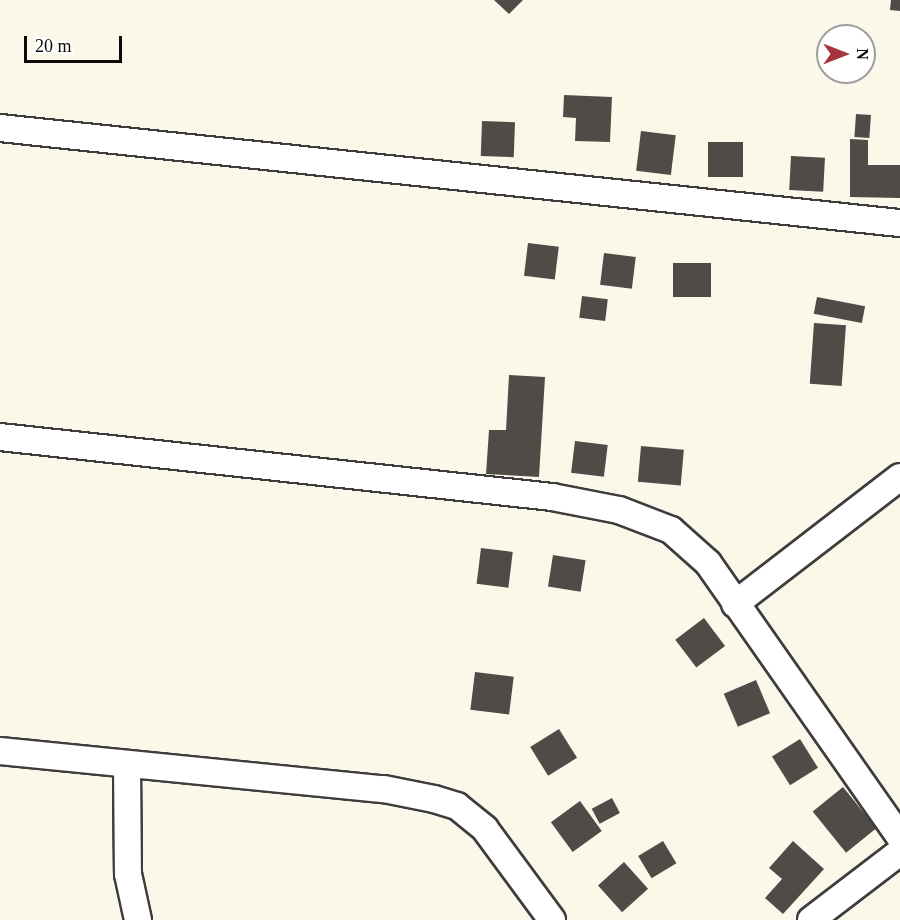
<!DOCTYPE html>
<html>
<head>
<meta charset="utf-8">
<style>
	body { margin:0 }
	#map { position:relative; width:900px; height:920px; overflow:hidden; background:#fcf8e9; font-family:"Times New Roman",serif }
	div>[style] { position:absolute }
	.building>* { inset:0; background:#514b48; transform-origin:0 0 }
	.roads { filter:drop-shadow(2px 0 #3d3d3d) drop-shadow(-2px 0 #3d3d3d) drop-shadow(0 2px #3d3d3d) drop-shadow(0 -2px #3d3d3d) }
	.minor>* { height:26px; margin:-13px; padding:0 13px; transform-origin:13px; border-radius:13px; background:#fff }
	span { translate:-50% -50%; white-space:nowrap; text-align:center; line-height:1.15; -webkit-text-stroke:6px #fff; paint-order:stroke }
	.north { position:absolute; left:816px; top:24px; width:60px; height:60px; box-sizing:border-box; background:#fff; border:2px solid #9d9d9d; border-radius:50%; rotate:90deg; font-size:16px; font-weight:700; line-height:24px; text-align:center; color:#0a0a0a }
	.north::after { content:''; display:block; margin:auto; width:21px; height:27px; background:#a8343c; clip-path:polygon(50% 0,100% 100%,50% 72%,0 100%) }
	.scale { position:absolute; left:24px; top:36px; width:98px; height:27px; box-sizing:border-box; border:3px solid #0a0a0a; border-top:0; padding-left:8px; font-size:18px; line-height:21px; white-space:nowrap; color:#0a0a0a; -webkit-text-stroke:4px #fff; paint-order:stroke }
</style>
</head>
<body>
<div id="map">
	<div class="building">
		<div style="clip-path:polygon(494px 0,523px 0,509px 14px)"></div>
		<div style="clip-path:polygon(891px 0,900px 0,900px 11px,890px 10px)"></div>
		<div style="clip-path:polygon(564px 95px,612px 97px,610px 142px,575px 141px,576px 118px,563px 117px)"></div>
		<div style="left:856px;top:114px;width:15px;height:23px;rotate:4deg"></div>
		<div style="left:482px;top:121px;width:33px;height:35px;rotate:2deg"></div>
		<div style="left:641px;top:131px;width:35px;height:40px;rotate:7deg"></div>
		<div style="clip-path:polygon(850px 139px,868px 140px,868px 165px,900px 165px,900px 198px,850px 197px)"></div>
		<div style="left:708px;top:142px;width:35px;height:35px"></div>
		<div style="left:791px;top:156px;width:34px;height:34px;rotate:3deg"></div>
		<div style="left:528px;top:243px;width:31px;height:33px;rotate:7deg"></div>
		<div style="left:604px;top:253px;width:32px;height:32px;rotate:7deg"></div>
		<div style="left:673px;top:263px;width:38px;height:34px"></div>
		<div style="left:582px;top:296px;width:26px;height:22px;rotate:7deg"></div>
		<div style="left:817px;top:297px;width:49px;height:17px;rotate:11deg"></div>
		<div style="left:814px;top:323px;width:32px;height:61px;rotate:4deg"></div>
		<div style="clip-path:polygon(509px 375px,545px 377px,539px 477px,486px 474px,489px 430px,506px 430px)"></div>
		<div style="left:575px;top:441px;width:33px;height:32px;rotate:7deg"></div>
		<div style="left:641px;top:446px;width:43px;height:36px;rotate:5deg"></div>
		<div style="left:481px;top:548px;width:32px;height:36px;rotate:7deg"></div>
		<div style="left:553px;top:555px;width:33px;height:32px;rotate:9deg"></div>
		<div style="left:704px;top:618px;width:35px;height:36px;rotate:53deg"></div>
		<div style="left:475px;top:672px;width:39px;height:38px;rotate:7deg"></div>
		<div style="left:756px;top:680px;width:36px;height:35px;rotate:67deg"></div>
		<div style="left:559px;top:729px;width:34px;height:34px;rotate:58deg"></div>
		<div style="left:800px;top:739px;width:34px;height:33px;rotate:58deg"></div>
		<div style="left:843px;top:787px;width:53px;height:39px;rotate:51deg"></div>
		<div style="left:612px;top:798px;width:17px;height:23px;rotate:62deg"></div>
		<div style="left:580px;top:801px;width:37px;height:36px;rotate:54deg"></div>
		<div style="left:663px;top:841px;width:26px;height:29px;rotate:59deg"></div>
		<div style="clip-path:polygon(793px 841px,824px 869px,783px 914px,765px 898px,782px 879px,769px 868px)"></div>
		<div style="left:624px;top:862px;width:36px;height:35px;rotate:48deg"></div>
	</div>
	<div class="roads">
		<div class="minor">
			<div style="left:0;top:128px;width:905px;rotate:6.03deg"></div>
			<div style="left:0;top:437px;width:555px;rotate:6.2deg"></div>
			<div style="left:552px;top:497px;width:68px;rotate:11deg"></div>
			<div style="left:619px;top:510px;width:56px;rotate:21deg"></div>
			<div style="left:671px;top:530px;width:50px;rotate:41.7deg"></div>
			<div style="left:708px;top:563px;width:335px;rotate:55deg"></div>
			<div style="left:735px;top:604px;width:208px;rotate:-37.6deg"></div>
			<div style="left:0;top:751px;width:386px;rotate:5.7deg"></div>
			<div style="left:384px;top:789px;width:51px;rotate:11.3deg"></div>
			<div style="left:434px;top:799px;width:24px;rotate:17deg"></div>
			<div style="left:457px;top:806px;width:36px;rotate:39deg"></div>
			<div style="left:485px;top:829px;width:113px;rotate:53.6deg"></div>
			<div style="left:127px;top:764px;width:110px;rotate:89.5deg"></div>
			<div style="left:128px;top:874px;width:47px;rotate:77.7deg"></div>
			<div style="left:811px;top:920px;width:112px;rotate:-37.4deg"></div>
		</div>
	</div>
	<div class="north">N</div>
	<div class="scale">20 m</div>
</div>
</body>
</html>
